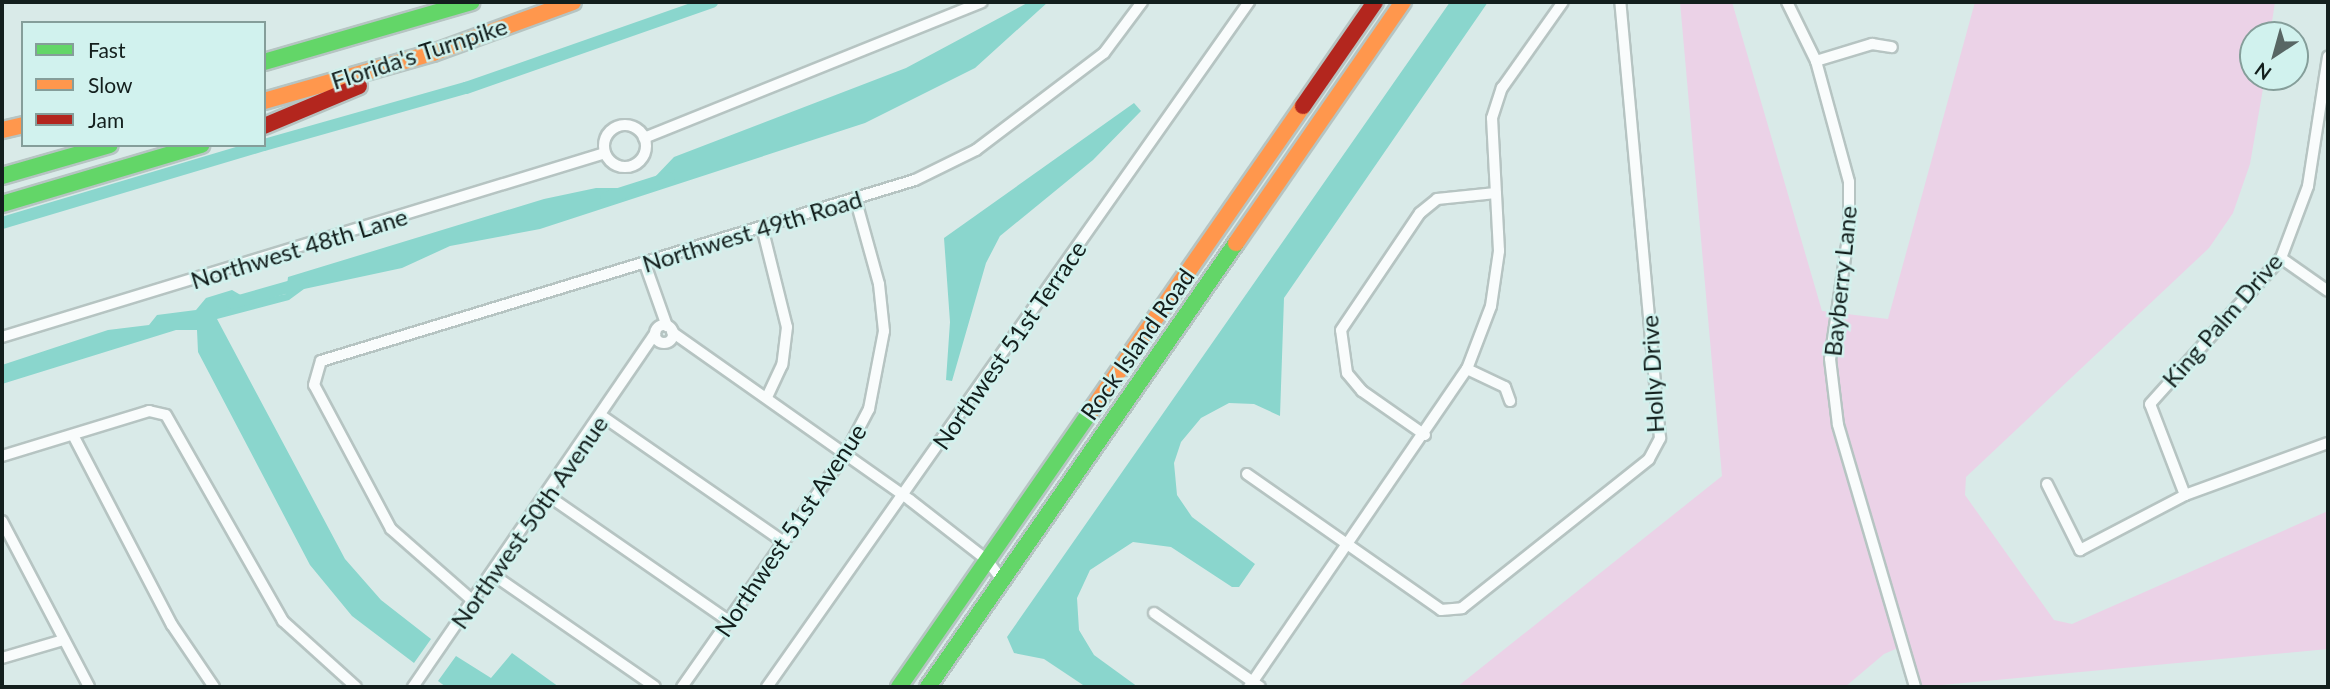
<!DOCTYPE html>
<html>
<head>
<meta charset="utf-8">
<style>
	body { margin:0 }
	#map { position:relative; width:2330px; height:689px; overflow:hidden; background:#d9eae8; font-family:Lato,sans-serif }
	div>[style] { position:absolute }
	.green>* { inset:0; background:#ebd2e7 }
	.water>* { inset:0; background:#8ad6cd }
	.canal>* { height:12px; margin:-6px; padding:0 6px; transform-origin:6px; border-radius:6px; background:#8ad6cd }
	.roads { filter:drop-shadow(2px 0 #b6c4c2) drop-shadow(-2px 0 #b6c4c2) drop-shadow(0 2px #b6c4c2) drop-shadow(0 -2px #b6c4c2) }
	.street>* { height:10px; margin:-5px; padding:0 5px; transform-origin:5px; border-radius:5px; background:#f9fcfc }
	.street>.ring { margin:-5px; padding:0; box-sizing:content-box; background:none; border:10px solid #f9fcfc; border-radius:50% }
	.fast>* { height:16px; margin:-8px; padding:0 8px; transform-origin:8px; border-radius:8px; background:#63d668 }
	.slow>* { height:16px; margin:-8px; padding:0 8px; transform-origin:8px; border-radius:8px; background:#ff974d }
	.jam>* { height:16px; margin:-8px; padding:0 8px; transform-origin:8px; border-radius:8px; background:#b3261e }
	span { translate:-50% -50%; white-space:nowrap; text-align:center; line-height:1.15; -webkit-text-stroke:5px #d1f2ee; paint-order:stroke }
	.street-label { font-size:24px; color:#131f1d }
	.frame { position:absolute; inset:0; border:4px solid #131f1d; pointer-events:none }
	.legend { position:absolute; left:21px; top:21px; width:245px; height:126px; box-sizing:border-box; background:#d1f2ee; border:2px solid #859e9a; margin:0; padding:9px 12px; list-style:none; font-size:21px; color:#131f1d }
	.legend li { display:flex; align-items:center; gap:14px; height:35px }
	.legend b { width:35px; border:2px solid #859e9a }
	.north { position:absolute; left:2239px; top:21px; width:70px; height:70px; box-sizing:border-box; background:#d1f2ee; border:2px solid #859e9a; border-radius:50%; rotate:216deg; font-size:19px; font-weight:700; line-height:28px; text-align:center; color:#131f1d }
	.north::after { content:''; display:block; margin:auto; width:24px; height:32px; background:#586664; clip-path:polygon(50% 0,100% 100%,50% 72%,0 100%) }
</style>
</head>
<body>
<div id="map">
	<div class="green">
		<div style="clip-path:polygon(1680px 2px,1732px 2px,1822px 311px,1888px 319px,1975px 2px,2275px 2px,2270px 35px,2253px 35px,2253px 77px,2265px 77px,2250px 164px,2233px 213px,2209px 248px,1966px 477px,1965px 495px,2054px 620px,2072px 624px,2328px 511px,2328px 649px,1920px 687px,1907px 644px,1884px 654px,1845px 687px,1457px 687px,1722px 476px)"></div>
	</div>
	<div class="water">
		<div style="clip-path:polygon(1029px 2px,1048px 2px,975px 68px,865px 123px,540px 229px,450px 246px,402px 268px,304px 289px,289px 300px,217px 319px,345px 559px,381px 600px,431px 639px,414px 663px,352px 616px,310px 565px,198px 352px,197px 330px,176px 330px,2px 384px,2px 365px,108px 330px,149px 325px,157px 315px,196px 310px,206px 298px,232px 290px,251px 301px,286px 294px,288px 277px,544px 199px,596px 188px,621px 188px,623px 196px,640px 192px,654px 186px,653px 179px,674px 157px,906px 68px)"></div>
		<div style="clip-path:polygon(1450px 2px,1488px 2px,1284px 298px,1280px 416px,1254px 404px,1229px 403px,1201px 418px,1181px 442px,1174px 463px,1177px 495px,1192px 517px,1255px 564px,1239px 587px,1232px 587px,1171px 547px,1133px 542px,1090px 570px,1077px 598px,1079px 630px,1094px 655px,1138px 687px,1086px 687px,1044px 659px,1014px 653px,1007px 637px)"></div>
		<div style="clip-path:polygon(1134px 103px,1141px 111px,1093px 160px,1000px 236px,986px 263px,952px 381px,946px 380px,950px 322px,944px 238px)"></div>
		<div style="clip-path:polygon(512px 653px,559px 687px,446px 687px,438px 681px,456px 656px,491px 678px)"></div>
	</div>
	<div class="canal">
		<div style="left:264px;top:145px;width:210px;rotate:-15.8deg"></div>
		<div style="left:466px;top:88px;width:261px;rotate:-19.3deg"></div>
		<div style="left:606px;top:198px;width:66px;rotate:-17.6deg"></div>
		<div style="left:2px;top:223px;width:272px;rotate:-16.6deg"></div>
		<div style="left:232px;top:303px;width:73px;rotate:-15.9deg"></div>
	</div>
	<div class="roads">
		<div class="street">
			<div style="left:1787px;top:2px;width:66px;rotate:63.8deg"></div>
			<div style="left:1816px;top:61px;width:125px;rotate:74.7deg"></div>
			<div style="left:1849px;top:182px;width:49px;rotate:90deg"></div>
			<div style="left:1849px;top:231px;width:129px;rotate:98.4deg"></div>
			<div style="left:1830px;top:359px;width:66px;rotate:83.1deg"></div>
			<div style="left:1838px;top:425px;width:273px;rotate:73.6deg"></div>
			<div style="left:1816px;top:61px;width:59px;rotate:-16.9deg"></div>
			<div style="left:1872px;top:44px;width:20px;rotate:9deg"></div>
			<div class="ring" style="left:604px;top:125px;width:32px;height:32px"></div>
			<div style="left:644px;top:138px;width:364px;rotate:-21.9deg"></div>
			<div style="left:762px;top:227px;width:103px;rotate:76deg"></div>
			<div style="left:787px;top:327px;width:38px;rotate:97deg"></div>
			<div style="left:782px;top:365px;width:35px;rotate:115deg"></div>
			<div style="left:2281px;top:258px;width:57px;rotate:35.1deg"></div>
			<div style="left:645px;top:264px;width:66px;rotate:70.5deg"></div>
			<div class="ring" style="left:655px;top:325px;width:8px;height:8px"></div>
			<div style="left:672px;top:332px;width:291px;rotate:35.2deg"></div>
			<div style="left:910px;top:500px;width:98px;rotate:37.9deg"></div>
			<div style="left:987px;top:560px;width:25px;rotate:53deg"></div>
			<div style="left:2px;top:337px;width:630px;rotate:-16.97deg"></div>
			<div style="left:1467px;top:369px;width:42px;rotate:25.3deg"></div>
			<div style="left:1505px;top:387px;width:15px;rotate:70deg"></div>
			<div style="left:602px;top:416px;width:221px;rotate:34.7deg"></div>
			<div style="left:73px;top:435px;width:214px;rotate:62.5deg"></div>
			<div style="left:172px;top:625px;width:75px;rotate:55.9deg"></div>
			<div style="left:1425px;top:435px;width:77px;rotate:-145.1deg"></div>
			<div style="left:1362px;top:391px;width:23px;rotate:-130deg"></div>
			<div style="left:1347px;top:373px;width:43px;rotate:-97.9deg"></div>
			<div style="left:1341px;top:330px;width:141px;rotate:-56deg"></div>
			<div style="left:1420px;top:213px;width:22px;rotate:-39deg"></div>
			<div style="left:1437px;top:199px;width:59px;rotate:-5.8deg"></div>
			<div style="left:2px;top:456px;width:154px;rotate:-17deg"></div>
			<div style="left:149px;top:411px;width:17px;rotate:13deg"></div>
			<div style="left:166px;top:415px;width:237px;rotate:60.4deg"></div>
			<div style="left:283px;top:621px;width:98px;rotate:42.1deg"></div>
			<div style="left:1247px;top:474px;width:237px;rotate:35deg"></div>
			<div style="left:1441px;top:610px;width:21px;rotate:-5deg"></div>
			<div style="left:1462px;top:608px;width:239px;rotate:-38.5deg"></div>
			<div style="left:1649px;top:459px;width:24px;rotate:-62deg"></div>
			<div style="left:1660px;top:438px;width:438px;rotate:-95.2deg"></div>
			<div style="left:2047px;top:484px;width:74px;rotate:63.4deg"></div>
			<div style="left:2080px;top:550px;width:119px;rotate:-27.6deg"></div>
			<div style="left:2185px;top:495px;width:152px;rotate:-20deg"></div>
			<div style="left:547px;top:495px;width:221px;rotate:34.7deg"></div>
			<div style="left:2185px;top:495px;width:97px;rotate:-111deg"></div>
			<div style="left:2150px;top:404px;width:196px;rotate:-48.1deg"></div>
			<div style="left:2281px;top:258px;width:77px;rotate:-69.4deg"></div>
			<div style="left:2308px;top:186px;width:131px;rotate:-81.2deg"></div>
			<div style="left:2px;top:521px;width:187px;rotate:62.3deg"></div>
			<div style="left:492px;top:574px;width:198px;rotate:34.7deg"></div>
			<div style="left:473px;top:601px;width:109px;rotate:-138.7deg"></div>
			<div style="left:391px;top:529px;width:163px;rotate:-118.1deg"></div>
			<div style="left:314px;top:385px;width:25px;rotate:-74deg"></div>
			<div style="left:321px;top:361px;width:621px;rotate:-16.95deg"></div>
			<div style="left:915px;top:180px;width:68px;rotate:-26.2deg"></div>
			<div style="left:976px;top:150px;width:161px;rotate:-37.2deg"></div>
			<div style="left:1104px;top:53px;width:64px;rotate:-53.3deg"></div>
			<div style="left:1154px;top:613px;width:129px;rotate:34.9deg"></div>
			<div style="left:2px;top:658px;width:64px;rotate:-16.4deg"></div>
			<div style="left:413px;top:687px;width:429px;rotate:-55.6deg"></div>
			<div style="left:682px;top:687px;width:286px;rotate:-55deg"></div>
			<div style="left:846px;top:453px;width:50px;rotate:-62.4deg"></div>
			<div style="left:869px;top:409px;width:79px;rotate:-79.1deg"></div>
			<div style="left:884px;top:331px;width:47px;rotate:-96.1deg"></div>
			<div style="left:879px;top:284px;width:86px;rotate:-105.5deg"></div>
			<div style="left:767px;top:687px;width:838px;rotate:-54.87deg"></div>
			<div style="left:1249px;top:687px;width:386px;rotate:-55.6deg"></div>
			<div style="left:1467px;top:369px;width:67px;rotate:-69.1deg"></div>
			<div style="left:1491px;top:306px;width:56px;rotate:-81.7deg"></div>
			<div style="left:1499px;top:251px;width:133px;rotate:-93deg"></div>
			<div style="left:1492px;top:118px;width:32px;rotate:-72deg"></div>
			<div style="left:1502px;top:88px;width:105px;rotate:-54.7deg"></div>
		</div>
		<div class="fast">
			<div style="left:264px;top:62px;width:216px;rotate:-16.1deg"></div>
			<div style="left:2px;top:176px;width:112px;rotate:-16deg"></div>
			<div style="left:2px;top:204px;width:208px;rotate:-16.5deg"></div>
			<div style="left:899px;top:687px;width:336px;rotate:-55.2deg"></div>
			<div style="left:928px;top:687px;width:540px;rotate:-55.25deg"></div>
		</div>
		<div class="slow">
			<div style="left:264px;top:101px;width:176px;rotate:-15.9deg"></div>
			<div style="left:433px;top:53px;width:149px;rotate:-20deg"></div>
			<div style="left:2px;top:130px;width:22px;rotate:-13deg"></div>
			<div style="left:1236px;top:243px;width:293px;rotate:-55.3deg"></div>
			<div style="left:1091px;top:411px;width:371px;rotate:-55.2deg"></div>
		</div>
		<div class="jam">
			<div style="left:1303px;top:106px;width:126px;rotate:-55.3deg"></div>
			<div style="left:264px;top:126px;width:103px;rotate:-22.8deg"></div>
		</div>
	</div>
	<div class="street-label">
		<span style="left:419px;top:53px;rotate:-18deg">Florida's Turnpike</span>
		<span style="left:752px;top:231px;rotate:-17deg">Northwest 49th Road</span>
		<span style="left:299px;top:248px;rotate:-17deg">Northwest 48th Lane</span>
		<span style="left:1840px;top:281px;rotate:-84deg">Bayberry Lane</span>
		<span style="left:2222px;top:320px;rotate:-49deg">King Palm Drive</span>
		<span style="left:1137px;top:344px;rotate:-55deg">Rock Island Road</span>
		<span style="left:1009px;top:345px;rotate:-55deg">Northwest 51st Terrace</span>
		<span style="left:1652px;top:374px;rotate:-93deg">Holly Drive</span>
		<span style="left:529px;top:522px;rotate:-55deg">Northwest 50th Avenue</span>
		<span style="left:790px;top:530px;rotate:-56deg">Northwest 51st Avenue</span>
	</div>
	<div class="frame"></div>
	<ul class="legend">
	<li><b style="height:9px;background:#63d668"></b>Fast</li>
	<li><b style="height:9px;background:#ff974d"></b>Slow</li>
	<li><b style="height:9px;background:#b3261e"></b>Jam</li>
	</ul>
	<div class="north">N</div>
</div>
</body>
</html>
